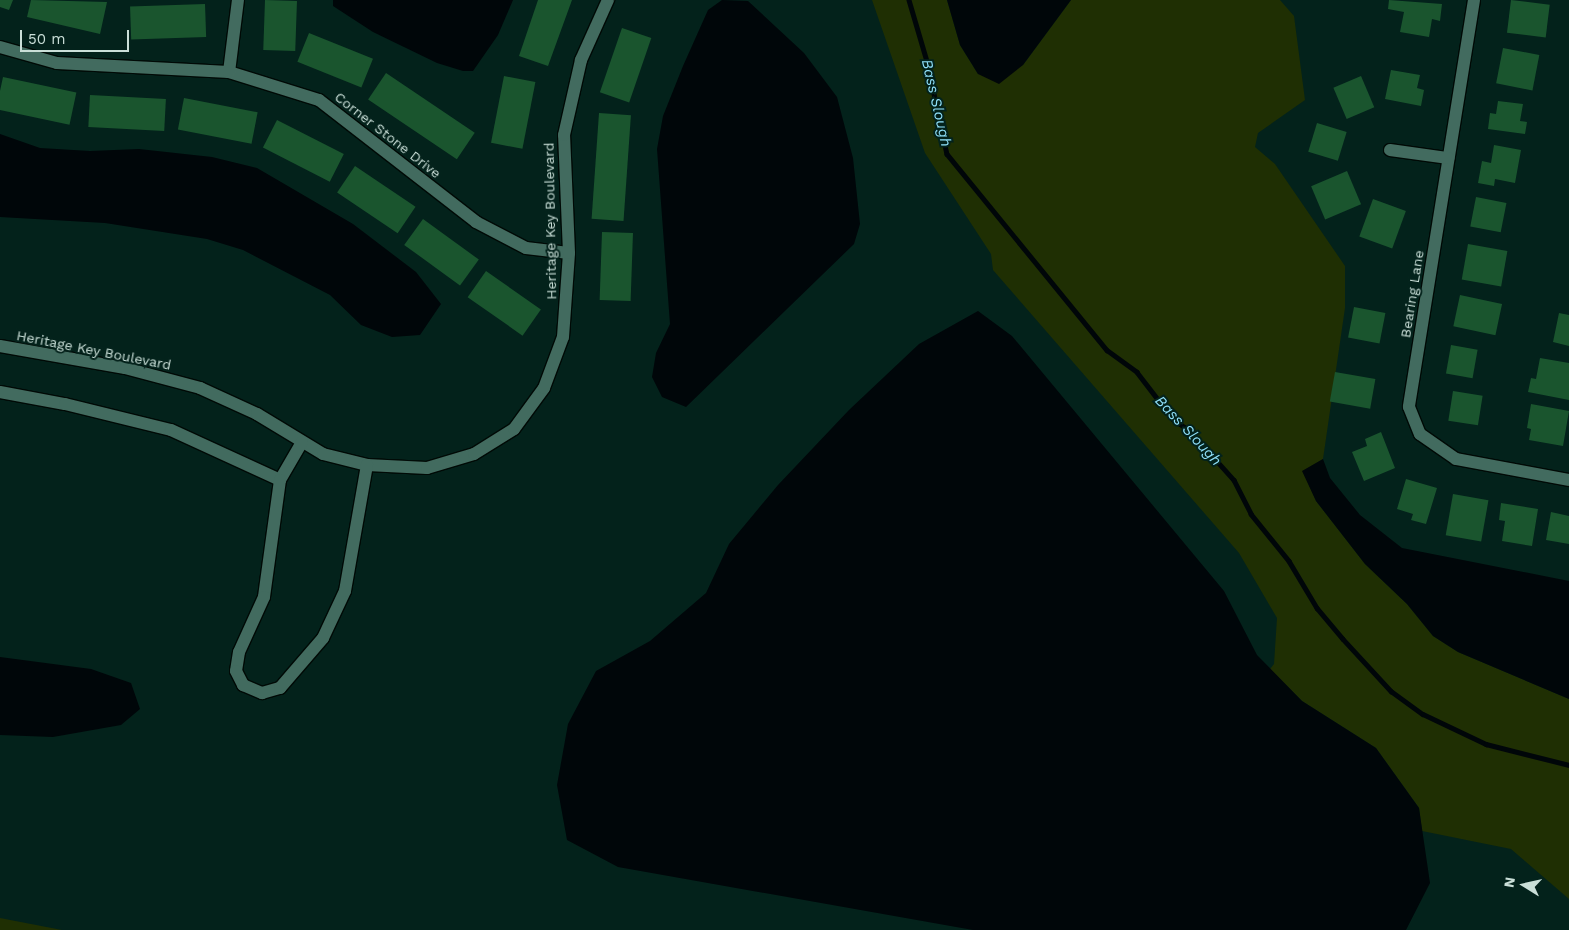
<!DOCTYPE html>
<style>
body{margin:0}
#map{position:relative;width:1569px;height:930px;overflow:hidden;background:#03221b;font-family:"Work Sans",sans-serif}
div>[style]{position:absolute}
.green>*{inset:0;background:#1f2f03}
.water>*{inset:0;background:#000609}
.stream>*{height:4.5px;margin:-2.25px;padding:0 2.25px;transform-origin:2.25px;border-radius:2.25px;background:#000609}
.building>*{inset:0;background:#1a552e;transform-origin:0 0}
.roads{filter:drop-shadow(1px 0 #000a06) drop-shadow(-1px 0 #000a06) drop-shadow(0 1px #000a06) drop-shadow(0 -1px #000a06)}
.minor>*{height:12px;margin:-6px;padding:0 6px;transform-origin:6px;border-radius:6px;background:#426b5f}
span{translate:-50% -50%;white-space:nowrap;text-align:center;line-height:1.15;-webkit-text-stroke:4px #03221b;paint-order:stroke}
.street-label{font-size:14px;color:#cadfd8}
.water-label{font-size:15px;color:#8fdff8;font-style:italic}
.north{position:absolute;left:1499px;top:860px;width:50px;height:50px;-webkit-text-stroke:4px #03221b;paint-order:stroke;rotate:280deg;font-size:14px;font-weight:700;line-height:20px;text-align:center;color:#cadfd8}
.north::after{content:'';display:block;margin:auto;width:18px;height:22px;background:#cadfd8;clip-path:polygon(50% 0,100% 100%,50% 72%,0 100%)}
.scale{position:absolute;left:20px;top:30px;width:109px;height:22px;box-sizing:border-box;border:2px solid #cadfd8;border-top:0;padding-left:6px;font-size:15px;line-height:18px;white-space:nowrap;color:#cadfd8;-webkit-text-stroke:4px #03221b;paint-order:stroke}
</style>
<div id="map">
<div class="green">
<div style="clip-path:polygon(872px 0,947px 0,960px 45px,978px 74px,1023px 65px,1071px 0,1280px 0,1294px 16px,1305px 100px,1258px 133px,1255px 147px,1275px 164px,1345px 266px,1345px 308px,1323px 459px,1303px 471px,1316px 501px,1365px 564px,1407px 604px,1433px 636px,1458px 652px,1569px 699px,1569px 899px,1511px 849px,1422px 831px,1419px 808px,1376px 748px,1302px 701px,1270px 669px,1274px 664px,1277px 618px,1239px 553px,993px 270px,991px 254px,925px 153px)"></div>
<div style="clip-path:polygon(0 918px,62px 930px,0 930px)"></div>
</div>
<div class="water">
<div style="clip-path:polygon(333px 0,513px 0,498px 35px,473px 71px,463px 71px,437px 63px,373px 32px,333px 6px)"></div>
<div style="clip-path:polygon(722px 0,748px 1px,804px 53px,837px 97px,853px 158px,860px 224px,854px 244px,686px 407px,662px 397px,652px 377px,656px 353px,670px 324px,657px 149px,663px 116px,683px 66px,708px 10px)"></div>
<div style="clip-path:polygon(947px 0,1071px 0,1023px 65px,999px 84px,978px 74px,960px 45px)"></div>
<div style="clip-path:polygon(0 134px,40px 148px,90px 151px,139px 149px,212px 157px,257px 168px,353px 224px,416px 272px,441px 304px,420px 335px,392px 337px,361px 325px,330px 295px,243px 250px,207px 239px,105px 223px,0 217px)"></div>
<div style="clip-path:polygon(978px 311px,1012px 336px,1224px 591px,1257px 655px,1302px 701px,1376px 748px,1419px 808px,1430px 883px,1406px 930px,973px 930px,618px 867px,567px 840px,557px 785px,568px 724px,596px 671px,650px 641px,706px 593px,729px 544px,778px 485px,849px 410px,919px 344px)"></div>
<div style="clip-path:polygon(1323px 459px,1330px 478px,1360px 515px,1402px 548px,1569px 581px,1569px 699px,1458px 652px,1433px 636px,1407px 604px,1365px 564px,1316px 501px,1302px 471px)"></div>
<div style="clip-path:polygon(0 657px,91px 669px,131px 683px,140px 709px,121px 725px,53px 737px,0 735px)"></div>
</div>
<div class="stream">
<div style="left:909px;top:0;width:64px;rotate:73.6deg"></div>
<div style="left:927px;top:61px;width:95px;rotate:77.9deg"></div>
<div style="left:947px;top:154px;width:253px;rotate:50.8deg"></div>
<div style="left:1107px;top:350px;width:37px;rotate:36deg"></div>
<div style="left:1137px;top:372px;width:59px;rotate:52.5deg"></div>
<div style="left:1173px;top:419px;width:21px;rotate:35deg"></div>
<div style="left:1190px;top:431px;width:66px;rotate:48.1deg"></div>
<div style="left:1234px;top:480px;width:38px;rotate:63deg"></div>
<div style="left:1251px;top:514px;width:60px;rotate:51deg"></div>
<div style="left:1289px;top:561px;width:55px;rotate:59.2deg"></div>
<div style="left:1317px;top:608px;width:40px;rotate:50deg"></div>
<div style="left:1343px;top:639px;width:71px;rotate:47.3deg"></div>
<div style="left:1391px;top:691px;width:39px;rotate:36deg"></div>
<div style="left:1423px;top:714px;width:70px;rotate:25.5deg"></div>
<div style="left:1486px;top:744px;width:86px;rotate:14.2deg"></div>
</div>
<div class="building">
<div style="clip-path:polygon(0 0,13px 0,9px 10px,0 7px)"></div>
<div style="clip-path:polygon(31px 0,107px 2px,100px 34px,27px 17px)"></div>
<div style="left:265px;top:0;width:32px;height:50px;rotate:2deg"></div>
<div style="clip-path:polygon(538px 0,572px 0,548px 66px,519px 56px)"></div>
<div style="clip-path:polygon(1389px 0,1442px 4px,1440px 21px,1432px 19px,1429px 37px,1400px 32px,1404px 12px,1388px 9px)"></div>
<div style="left:1511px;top:0;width:39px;height:33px;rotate:7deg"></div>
<div style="left:205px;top:4px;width:33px;height:75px;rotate:88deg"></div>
<div style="left:622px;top:28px;width:31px;height:68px;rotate:19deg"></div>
<div style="left:309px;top:33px;width:69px;height:31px;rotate:22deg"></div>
<div style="left:1503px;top:48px;width:37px;height:36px;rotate:11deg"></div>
<div style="clip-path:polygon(1391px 70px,1420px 75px,1417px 88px,1424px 90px,1421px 106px,1385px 99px)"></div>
<div style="left:386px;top:73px;width:107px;height:32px;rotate:34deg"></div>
<div style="left:504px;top:76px;width:32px;height:68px;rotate:11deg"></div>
<div style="left:1361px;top:76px;width:34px;height:30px;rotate:67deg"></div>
<div style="left:3px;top:77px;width:75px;height:33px;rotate:12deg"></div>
<div style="left:90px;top:95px;width:76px;height:32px;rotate:3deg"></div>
<div style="left:184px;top:98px;width:75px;height:32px;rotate:11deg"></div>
<div style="clip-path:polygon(1498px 101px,1523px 104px,1520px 121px,1527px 122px,1525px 134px,1488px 129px,1490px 113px,1496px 114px)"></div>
<div style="left:599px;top:113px;width:32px;height:106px;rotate:4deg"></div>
<div style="left:277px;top:120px;width:75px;height:31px;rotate:27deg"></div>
<div style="left:1317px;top:123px;width:31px;height:30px;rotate:17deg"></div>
<div style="clip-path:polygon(1494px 145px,1521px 150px,1515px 183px,1495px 179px,1494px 186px,1478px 183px,1482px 161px,1491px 163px)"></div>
<div style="left:355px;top:166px;width:73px;height:32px;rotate:34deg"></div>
<div style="left:1347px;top:171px;width:36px;height:39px;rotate:67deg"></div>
<div style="left:1476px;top:197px;width:31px;height:30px;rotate:11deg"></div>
<div style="left:1373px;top:199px;width:35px;height:40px;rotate:20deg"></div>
<div style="left:423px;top:219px;width:69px;height:32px;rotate:36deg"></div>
<div style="left:602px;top:232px;width:31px;height:68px;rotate:2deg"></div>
<div style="left:1468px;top:244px;width:40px;height:36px;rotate:10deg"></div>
<div style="left:486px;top:271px;width:67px;height:32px;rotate:35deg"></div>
<div style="left:1460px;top:295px;width:43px;height:32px;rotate:12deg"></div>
<div style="left:1354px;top:307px;width:32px;height:31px;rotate:11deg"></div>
<div style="clip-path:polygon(1559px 313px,1569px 315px,1569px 346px,1553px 342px)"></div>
<div style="left:1451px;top:345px;width:27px;height:29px;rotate:10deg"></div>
<div style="clip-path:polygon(1540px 358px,1569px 363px,1569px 400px,1528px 392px,1531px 378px,1536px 379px)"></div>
<div style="left:1335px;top:372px;width:41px;height:30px;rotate:10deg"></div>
<div style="left:1453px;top:391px;width:30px;height:30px;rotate:9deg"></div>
<div style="clip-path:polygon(1531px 404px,1569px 411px,1563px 446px,1529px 440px,1531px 429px,1527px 428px)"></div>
<div style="clip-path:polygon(1381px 432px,1395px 468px,1364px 481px,1352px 452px,1367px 446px,1365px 439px)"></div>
<div style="clip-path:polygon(1406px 479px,1437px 488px,1426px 524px,1411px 520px,1413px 514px,1397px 509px)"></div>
<div style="left:1453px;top:494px;width:36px;height:42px;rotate:10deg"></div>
<div style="clip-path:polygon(1501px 503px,1538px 509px,1532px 546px,1502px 541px,1505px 521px,1499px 520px)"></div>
<div style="clip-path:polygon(1551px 512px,1569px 516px,1569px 544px,1546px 540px)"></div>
</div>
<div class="roads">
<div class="minor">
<div style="left:1474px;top:0;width:412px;rotate:99.1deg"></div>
<div style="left:1409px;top:407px;width:29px;rotate:68deg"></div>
<div style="left:1420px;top:434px;width:44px;rotate:34.8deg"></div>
<div style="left:1456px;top:459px;width:115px;rotate:10.5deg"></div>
<div style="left:0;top:47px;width:59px;rotate:15.7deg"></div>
<div style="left:57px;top:63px;width:172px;rotate:3deg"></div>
<div style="left:229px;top:72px;width:94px;rotate:17.3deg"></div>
<div style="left:319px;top:100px;width:199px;rotate:37.8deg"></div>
<div style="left:476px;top:222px;width:56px;rotate:27.5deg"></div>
<div style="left:526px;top:248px;width:43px;rotate:6.6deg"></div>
<div style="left:229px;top:72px;width:73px;rotate:-82.9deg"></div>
<div style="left:1390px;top:150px;width:59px;rotate:7.9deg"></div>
<div style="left:0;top:346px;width:127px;rotate:10deg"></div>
<div style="left:125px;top:368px;width:78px;rotate:14.9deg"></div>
<div style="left:200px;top:388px;width:63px;rotate:24.5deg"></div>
<div style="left:257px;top:414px;width:77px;rotate:31.2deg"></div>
<div style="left:323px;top:454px;width:45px;rotate:14deg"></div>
<div style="left:367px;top:465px;width:60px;rotate:2.9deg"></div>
<div style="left:427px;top:468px;width:49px;rotate:-16.6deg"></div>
<div style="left:474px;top:454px;width:47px;rotate:-32deg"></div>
<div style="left:514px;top:429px;width:51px;rotate:-53.8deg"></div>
<div style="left:544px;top:388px;width:54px;rotate:-69.6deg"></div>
<div style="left:563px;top:337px;width:84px;rotate:-85.9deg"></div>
<div style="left:569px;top:253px;width:118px;rotate:-92.4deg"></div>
<div style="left:564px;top:135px;width:77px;rotate:-77.2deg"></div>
<div style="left:581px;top:60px;width:66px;rotate:-65.8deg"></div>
<div style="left:0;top:392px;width:66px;rotate:10.5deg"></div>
<div style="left:65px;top:404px;width:109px;rotate:13.8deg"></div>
<div style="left:171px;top:430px;width:120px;rotate:24.6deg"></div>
<div style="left:280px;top:480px;width:44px;rotate:-59.9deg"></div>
<div style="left:280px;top:480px;width:118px;rotate:97.8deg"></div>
<div style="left:264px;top:597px;width:60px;rotate:114.4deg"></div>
<div style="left:239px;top:652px;width:19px;rotate:99deg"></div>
<div style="left:236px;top:671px;width:16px;rotate:63deg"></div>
<div style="left:243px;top:685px;width:21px;rotate:23deg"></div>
<div style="left:262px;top:693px;width:19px;rotate:-16deg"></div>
<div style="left:280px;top:688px;width:66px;rotate:-49.3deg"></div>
<div style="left:323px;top:638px;width:52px;rotate:-64.9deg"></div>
<div style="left:345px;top:591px;width:128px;rotate:-80.1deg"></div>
</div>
</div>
<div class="street-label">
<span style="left:388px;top:135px;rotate:38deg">Corner Stone Drive</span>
<span style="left:550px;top:221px;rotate:-91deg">Heritage Key Boulevard</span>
<span style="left:1412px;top:294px;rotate:-81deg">Bearing Lane</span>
<span style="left:94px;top:350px;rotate:11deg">Heritage Key Boulevard</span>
</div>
<div class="water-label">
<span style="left:936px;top:103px;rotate:77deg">Bass Slough</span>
<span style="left:1188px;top:431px;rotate:47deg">Bass Slough</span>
</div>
<div class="north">N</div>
<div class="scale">50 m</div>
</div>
